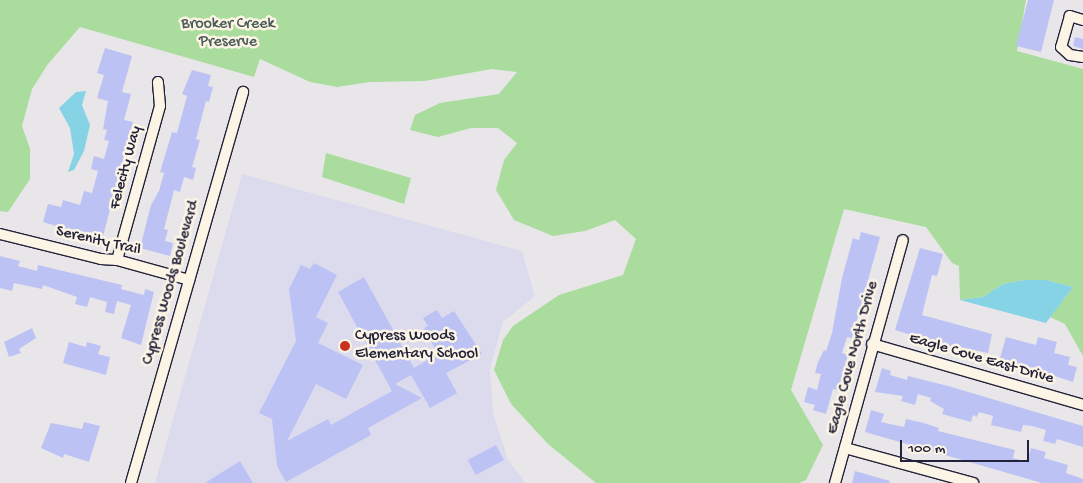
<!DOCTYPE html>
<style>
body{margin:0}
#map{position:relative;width:1083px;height:483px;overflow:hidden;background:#e9e6ea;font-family:"Gochi Hand",sans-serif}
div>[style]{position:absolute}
.built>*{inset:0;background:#dcdbed}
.green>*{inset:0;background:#aadc9d}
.water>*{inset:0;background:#86d3e6}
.building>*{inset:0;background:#bcc2f4;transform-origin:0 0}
.roads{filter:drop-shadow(1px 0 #22223b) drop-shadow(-1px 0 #22223b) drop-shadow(0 1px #22223b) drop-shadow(0 -1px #22223b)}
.minor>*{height:10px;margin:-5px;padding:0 5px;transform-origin:5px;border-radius:5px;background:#fcf5e5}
.dots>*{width:14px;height:14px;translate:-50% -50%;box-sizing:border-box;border:2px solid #fcf5e5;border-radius:50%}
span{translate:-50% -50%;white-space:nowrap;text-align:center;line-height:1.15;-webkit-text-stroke:5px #fcf5e5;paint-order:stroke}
.park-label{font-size:16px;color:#4b5a58}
.street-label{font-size:16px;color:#22223b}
.poi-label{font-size:16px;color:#22223b}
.left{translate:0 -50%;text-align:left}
.scale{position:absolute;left:900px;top:440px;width:129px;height:22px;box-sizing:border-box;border:2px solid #22223b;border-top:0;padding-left:6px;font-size:15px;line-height:18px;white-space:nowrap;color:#22223b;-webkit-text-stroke:4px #fcf5e5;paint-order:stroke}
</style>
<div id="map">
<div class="built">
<div style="clip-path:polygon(242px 174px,522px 251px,535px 296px,503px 322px,490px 369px,493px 413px,508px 460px,526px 483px,155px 483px)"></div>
</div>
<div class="green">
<div style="clip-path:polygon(0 0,1026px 0,1017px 51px,1083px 69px,1083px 356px,1065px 324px,1050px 317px,1073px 287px,1046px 280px,1024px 280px,1003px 284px,983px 297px,960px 300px,959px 266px,952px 263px,926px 227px,844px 209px,791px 390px,823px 445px,806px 480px,799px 483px,596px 483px,548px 444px,511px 404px,494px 370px,503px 340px,513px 326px,559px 295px,623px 275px,636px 239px,615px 220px,585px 231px,553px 236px,514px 220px,496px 190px,504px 160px,517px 143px,498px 128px,471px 128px,438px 137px,410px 130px,415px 115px,440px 103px,499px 94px,517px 72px,492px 69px,424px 81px,370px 82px,337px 87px,310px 82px,260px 59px,254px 77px,80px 27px,48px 64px,32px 89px,22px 126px,30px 149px,30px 179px,8px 212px,0 211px)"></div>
<div style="clip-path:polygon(326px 153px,411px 178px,404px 204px,322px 177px)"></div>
</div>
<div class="water">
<div style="clip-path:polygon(86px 91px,82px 105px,90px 125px,84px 151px,74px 170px,68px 172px,74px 154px,70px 128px,59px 108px,76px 92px)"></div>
<div style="clip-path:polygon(1024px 280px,1046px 280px,1073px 287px,1046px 323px,960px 300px,983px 297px,1003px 284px)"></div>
</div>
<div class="building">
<div style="clip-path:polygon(1028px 0,1054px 0,1041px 52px,1016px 46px)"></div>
<div style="clip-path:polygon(1075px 37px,1083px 39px,1083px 49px,1073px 46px)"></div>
<div style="clip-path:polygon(105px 48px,132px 56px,122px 92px,131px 94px,124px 120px,133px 122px,102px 240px,68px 229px,67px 232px,55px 229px,56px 226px,43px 222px,48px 204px,61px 207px,63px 200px,80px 205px,84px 191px,92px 193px,98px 171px,91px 169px,94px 156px,104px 159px,109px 141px,104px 140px,107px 130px,103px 129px,108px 101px,97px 98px,104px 75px,97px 73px)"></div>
<div style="clip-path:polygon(192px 70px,211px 75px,208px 86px,213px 87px,209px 102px,206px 101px,196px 139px,200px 140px,192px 167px,196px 168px,193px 180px,184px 177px,180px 192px,174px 190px,170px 206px,164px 229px,168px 230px,165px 241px,173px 243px,170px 256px,140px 248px,151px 205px,159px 191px,164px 173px,160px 172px,172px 132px,177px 133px,187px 96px,182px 94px)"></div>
<div style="clip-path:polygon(861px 232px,880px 237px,852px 338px,847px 337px,842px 353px,848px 355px,838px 390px,833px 389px,826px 414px,813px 410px,815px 405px,804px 402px,808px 387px,817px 390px,821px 374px,815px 373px,818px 362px,824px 350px,826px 351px,832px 333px,842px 278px,853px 238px,859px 240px)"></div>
<div style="clip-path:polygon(920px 248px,943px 254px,937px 276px,932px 275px,922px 315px,992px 334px,988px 353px,956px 346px,956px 349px,895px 330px)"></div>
<div style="clip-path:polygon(0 256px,20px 261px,18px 266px,37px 271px,38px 265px,122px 285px,121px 289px,144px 295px,145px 289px,154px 292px,141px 345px,121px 338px,131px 305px,117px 301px,114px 314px,105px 312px,107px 302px,90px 297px,87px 307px,75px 304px,77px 297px,43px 285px,42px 289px,14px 283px,12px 291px,0 288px)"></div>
<div style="clip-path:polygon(314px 263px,337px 275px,316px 317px,328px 323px,318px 343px,363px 365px,346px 399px,316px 384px,287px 441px,328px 419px,331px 425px,392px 391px,338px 292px,364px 277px,414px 368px,438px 354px,424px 328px,428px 326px,423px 318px,437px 310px,442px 318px,454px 311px,482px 354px,446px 373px,457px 393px,430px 408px,411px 375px,395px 384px,422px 398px,368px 428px,371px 435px,286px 482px,277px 466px,272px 419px,259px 413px,296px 341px,289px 289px,301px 265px,310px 269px)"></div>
<div style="clip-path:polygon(32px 328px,36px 338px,19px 349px,21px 353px,9px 357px,4px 342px)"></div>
<div style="clip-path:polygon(1006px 337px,1036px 345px,1038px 337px,1057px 342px,1054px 353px,1070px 357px,1068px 365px,1077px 367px,1073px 382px,1000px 358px)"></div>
<div style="clip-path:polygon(69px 342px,86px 347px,87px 342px,101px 346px,98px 354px,110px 357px,106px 375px,63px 363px)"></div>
<div style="clip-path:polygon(882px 368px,891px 371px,890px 375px,907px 380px,908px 376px,948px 386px,1083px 426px,1083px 447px,1057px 439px,1055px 444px,1043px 441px,1046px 430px,1032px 426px,1023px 425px,1021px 432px,991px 425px,993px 416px,979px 412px,977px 417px,973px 415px,971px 422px,942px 414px,944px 409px,930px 401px,931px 398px,918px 394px,915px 405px,901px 401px,903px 396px,875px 392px)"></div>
<div style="clip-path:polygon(871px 410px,884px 414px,881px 422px,904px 427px,906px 419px,924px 423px,939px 428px,938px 431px,1015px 450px,1013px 458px,1027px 462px,1031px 448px,1046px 452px,1044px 458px,1068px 465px,1066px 473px,1083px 479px,1083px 483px,1042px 483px,865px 432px)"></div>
<div style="clip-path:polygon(84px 422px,100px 426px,89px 462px,64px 454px,63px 458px,41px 448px,51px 423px,82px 429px)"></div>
<div style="left:496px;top:445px;width:17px;height:32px;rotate:62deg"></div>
<div style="clip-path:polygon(240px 461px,253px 483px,205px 483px)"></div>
<div style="clip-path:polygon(855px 471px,890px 481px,889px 483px,852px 483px)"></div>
</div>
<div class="roads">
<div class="minor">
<div style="left:1083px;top:20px;width:14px;rotate:-163deg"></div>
<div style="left:1070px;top:16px;width:32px;rotate:106deg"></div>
<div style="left:1061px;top:47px;width:12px;rotate:42deg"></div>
<div style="left:1070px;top:55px;width:13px;rotate:9deg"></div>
<div style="left:0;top:234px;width:104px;rotate:13.9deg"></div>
<div style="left:101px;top:259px;width:16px;rotate:4deg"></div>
<div style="left:117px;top:260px;width:75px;rotate:15.5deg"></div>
<div style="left:117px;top:260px;width:160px;rotate:-74.4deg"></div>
<div style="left:160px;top:106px;width:24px;rotate:-95deg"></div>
<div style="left:872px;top:344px;width:220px;rotate:16.1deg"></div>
<div style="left:845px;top:448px;width:133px;rotate:15.3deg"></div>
<div style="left:131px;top:483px;width:407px;rotate:-74deg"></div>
<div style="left:835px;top:483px;width:252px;rotate:-74.4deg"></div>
</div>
</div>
<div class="dots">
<div style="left:345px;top:346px;background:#c8321e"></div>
</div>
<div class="park-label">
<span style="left:228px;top:34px">Brooker Creek<br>Preserve</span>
</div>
<div class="street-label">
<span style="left:127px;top:168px;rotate:-75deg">Felecity Way</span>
<span style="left:98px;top:242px;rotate:13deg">Serenity Trail</span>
<span style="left:172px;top:283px;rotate:-74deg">Cypress Woods Boulevard</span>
<span style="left:854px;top:358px;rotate:-75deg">Eagle Cove North Drive</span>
<span style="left:981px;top:360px;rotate:16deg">Eagle Cove East Drive</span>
</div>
<div class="poi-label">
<span class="left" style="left:355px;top:346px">Cypress Woods<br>Elementary School</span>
</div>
<div class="scale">100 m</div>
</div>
